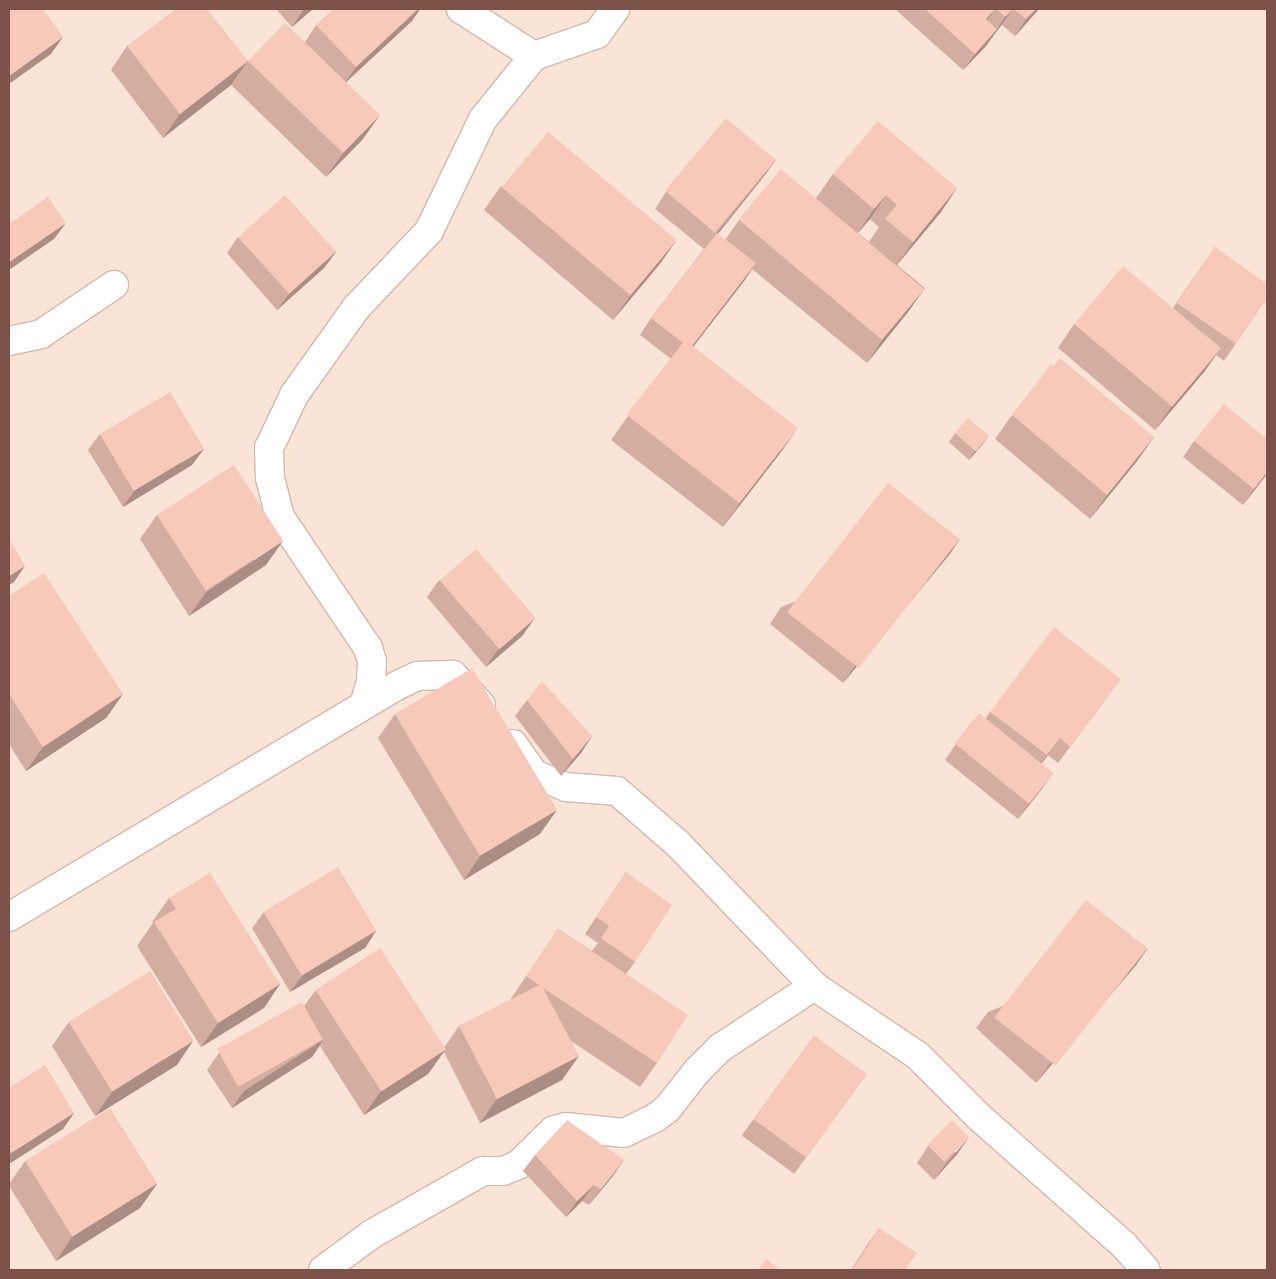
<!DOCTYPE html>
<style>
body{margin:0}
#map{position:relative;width:1276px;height:1279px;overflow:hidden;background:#fef1e7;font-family:"Alegreya Sans",sans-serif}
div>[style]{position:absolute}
.residential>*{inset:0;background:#f9e4d7;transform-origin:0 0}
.roads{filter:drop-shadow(1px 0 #d4b8ad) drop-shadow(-1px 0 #d4b8ad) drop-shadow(0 1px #d4b8ad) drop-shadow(0 -1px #d4b8ad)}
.street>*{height:28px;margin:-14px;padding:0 14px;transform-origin:14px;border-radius:14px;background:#fff}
.wall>*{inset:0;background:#d4ada1;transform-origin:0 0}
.shaded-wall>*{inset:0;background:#ac8d83}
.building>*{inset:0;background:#f6c9bb;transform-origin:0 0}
span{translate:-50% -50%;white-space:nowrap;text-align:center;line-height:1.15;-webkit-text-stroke:4px #fff6ef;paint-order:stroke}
.frame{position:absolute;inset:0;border:10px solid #7b5148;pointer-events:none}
</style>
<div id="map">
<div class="residential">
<div style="left:9px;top:9px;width:1258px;height:1261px"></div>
</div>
<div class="roads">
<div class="street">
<div style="left:461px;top:9px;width:87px;rotate:32.8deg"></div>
<div style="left:9px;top:341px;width:33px;rotate:-12deg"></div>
<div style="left:41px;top:334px;width:88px;rotate:-33.9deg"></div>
<div style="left:365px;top:702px;width:22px;rotate:-74deg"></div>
<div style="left:371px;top:681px;width:20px;rotate:-87deg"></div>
<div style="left:372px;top:661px;width:14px;rotate:-107deg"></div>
<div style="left:368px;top:648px;width:158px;rotate:-123.9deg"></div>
<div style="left:280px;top:517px;width:40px;rotate:-104.4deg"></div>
<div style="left:270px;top:478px;width:30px;rotate:-92deg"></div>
<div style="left:269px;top:448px;width:59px;rotate:-64.7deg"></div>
<div style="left:294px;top:395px;width:107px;rotate:-54.5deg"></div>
<div style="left:356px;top:308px;width:106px;rotate:-46.5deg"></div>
<div style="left:429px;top:231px;width:124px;rotate:-64.3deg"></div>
<div style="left:483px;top:119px;width:81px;rotate:-51deg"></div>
<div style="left:534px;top:56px;width:67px;rotate:-19.2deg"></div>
<div style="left:597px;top:34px;width:31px;rotate:-54deg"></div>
<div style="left:513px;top:744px;width:37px;rotate:55deg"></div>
<div style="left:534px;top:774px;width:35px;rotate:22deg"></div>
<div style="left:566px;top:787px;width:51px;rotate:4.5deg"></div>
<div style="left:617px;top:791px;width:81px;rotate:41deg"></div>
<div style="left:678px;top:844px;width:197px;rotate:46.2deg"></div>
<div style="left:814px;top:986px;width:125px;rotate:33.9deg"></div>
<div style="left:918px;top:1056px;width:85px;rotate:45deg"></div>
<div style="left:978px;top:1116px;width:195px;rotate:41.5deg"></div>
<div style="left:1124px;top:1245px;width:33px;rotate:49deg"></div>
<div style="left:9px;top:917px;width:453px;rotate:-30.8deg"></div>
<div style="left:398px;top:685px;width:21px;rotate:-25deg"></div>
<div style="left:417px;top:676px;width:36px;rotate:-2deg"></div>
<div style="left:453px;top:675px;width:41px;rotate:47deg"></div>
<div style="left:323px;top:1270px;width:61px;rotate:-36.3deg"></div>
<div style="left:372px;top:1234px;width:128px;rotate:-29.6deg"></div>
<div style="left:483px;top:1171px;width:20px"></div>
<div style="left:503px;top:1171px;width:16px;rotate:-22deg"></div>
<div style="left:518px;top:1165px;width:50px;rotate:-44.2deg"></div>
<div style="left:554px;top:1130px;width:12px;rotate:-14deg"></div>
<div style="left:566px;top:1127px;width:58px;rotate:5.9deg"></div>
<div style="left:624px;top:1133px;width:34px;rotate:-26deg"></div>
<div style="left:655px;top:1118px;width:15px;rotate:-37deg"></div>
<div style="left:667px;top:1109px;width:48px;rotate:-51.7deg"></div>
<div style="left:697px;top:1071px;width:33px;rotate:-45deg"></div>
<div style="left:720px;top:1048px;width:113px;rotate:-33.4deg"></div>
</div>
</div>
<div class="wall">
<div style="clip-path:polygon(276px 9px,313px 9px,292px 27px)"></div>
<div style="clip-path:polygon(334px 9px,420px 9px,412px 21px,346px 82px,363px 139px,326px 177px,231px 85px,163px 138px,111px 70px,127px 46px,248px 61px,305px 42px,316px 25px)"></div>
<div style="clip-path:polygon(897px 9px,1039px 9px,1015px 36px,1002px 25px,994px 33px,986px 46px,963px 70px,896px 10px)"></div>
<div style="clip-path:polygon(evenodd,776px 160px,764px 176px,718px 234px,725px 240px,739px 220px,816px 198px,833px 174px,957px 188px,941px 212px,897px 265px,925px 288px,908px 312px,867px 363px,752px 269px,693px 347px,781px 452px,723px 527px,611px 440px,628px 416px,671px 359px,640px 335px,651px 318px,704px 249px,655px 209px,666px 192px,776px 160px,870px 219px,879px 227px,869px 242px,858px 233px,870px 219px)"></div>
<div style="clip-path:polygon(501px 186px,676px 241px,659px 265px,613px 320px,484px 210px)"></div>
<div style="clip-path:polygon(238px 237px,336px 252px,324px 268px,277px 310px,227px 253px)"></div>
<div style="clip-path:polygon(1215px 247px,1267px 298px,1224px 361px,1216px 355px,1204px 372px,1155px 430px,1058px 348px,1074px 324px,1173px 308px)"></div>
<div style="clip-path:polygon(1053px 366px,1154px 437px,1137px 461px,1090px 519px,995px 439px,1012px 415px)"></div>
<div style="clip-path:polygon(955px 433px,983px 444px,969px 460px,949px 442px)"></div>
<div style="clip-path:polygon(100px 434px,192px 465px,123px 507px,88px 450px)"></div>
<div style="clip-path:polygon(1267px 439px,1267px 474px,1243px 505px,1183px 457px,1194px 441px)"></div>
<div style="clip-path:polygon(157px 515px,266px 565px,189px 616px,140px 539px)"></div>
<div style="clip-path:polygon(960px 539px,949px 555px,843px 683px,770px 624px,781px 607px)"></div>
<div style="clip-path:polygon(439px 580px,523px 635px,486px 667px,427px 597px)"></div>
<div style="clip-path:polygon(9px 596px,123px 694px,106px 718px,26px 771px,9px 744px)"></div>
<div style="clip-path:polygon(1109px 695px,1058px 763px,1048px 755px,1041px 764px,1041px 790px,1018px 819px,945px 760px,956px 744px,985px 719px,990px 712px)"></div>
<div style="clip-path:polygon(527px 700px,592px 736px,581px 753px,561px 776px,515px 716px)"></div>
<div style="clip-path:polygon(395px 714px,540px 834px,464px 880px,378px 738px)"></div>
<div style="clip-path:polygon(626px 872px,635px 962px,626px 974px,657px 1063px,640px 1087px,571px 1041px,562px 1080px,480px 1123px,444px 1052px,428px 1074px,364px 1115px,320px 1046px,312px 1057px,232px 1108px,207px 1070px,219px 1053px,304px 1006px,316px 990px,444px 1048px,459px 1026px,510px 1000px,558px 929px,592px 951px,598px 943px,585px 934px)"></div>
<div style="clip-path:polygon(169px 898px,280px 984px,264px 1008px,201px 1047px,137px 946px,153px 923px,152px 922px)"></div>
<div style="clip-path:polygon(264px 912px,376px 931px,365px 948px,290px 992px,252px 928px)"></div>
<div style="clip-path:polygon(1148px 948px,1136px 965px,1036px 1083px,976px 1028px,988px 1012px)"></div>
<div style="clip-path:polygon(69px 1022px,177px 1065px,95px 1116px,52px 1046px)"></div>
<div style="left:814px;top:1036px;width:65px;height:123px;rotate:36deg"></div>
<div style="clip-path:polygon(9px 1088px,74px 1113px,63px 1129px,9px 1164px)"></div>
<div style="clip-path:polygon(928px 1146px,958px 1153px,934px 1180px,917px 1163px)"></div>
<div style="clip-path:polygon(535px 1155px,624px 1160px,612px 1177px,589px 1205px,582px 1201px,566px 1217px,523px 1171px)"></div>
<div style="clip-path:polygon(25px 1161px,157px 1184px,140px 1208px,56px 1261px,9px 1186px,9px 1184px)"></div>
<div style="clip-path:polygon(879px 1228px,905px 1270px,851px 1270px,867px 1245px)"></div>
</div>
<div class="shaded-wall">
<div style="clip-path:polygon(305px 9px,313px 9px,292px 27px,303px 10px)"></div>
<div style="clip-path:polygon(418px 9px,420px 9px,412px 21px,344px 84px,356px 67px)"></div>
<div style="clip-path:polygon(995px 9px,984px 25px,986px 19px)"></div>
<div style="clip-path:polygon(1013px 9px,986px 46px,963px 70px,975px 54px,997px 29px,1005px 17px)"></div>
<div style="clip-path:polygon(1036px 9px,1039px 9px,1015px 36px,1026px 19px)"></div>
<div style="clip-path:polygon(63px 37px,51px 54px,9px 84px,9px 76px)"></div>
<div style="clip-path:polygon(248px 61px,231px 85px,163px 138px,180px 114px)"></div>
<div style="clip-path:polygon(380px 115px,363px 139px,326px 177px,343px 153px)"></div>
<div style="clip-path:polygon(776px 160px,764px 176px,705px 250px,717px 233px)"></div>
<div style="clip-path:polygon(957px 188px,941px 212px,896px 266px,913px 242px)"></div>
<div style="clip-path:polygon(886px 195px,870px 219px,858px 233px,874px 209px)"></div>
<div style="clip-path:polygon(66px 223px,54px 239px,9px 270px,9px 262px)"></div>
<div style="clip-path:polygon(676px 241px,659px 265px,613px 320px,630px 296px)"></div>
<div style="clip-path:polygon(336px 252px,324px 268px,277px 310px,289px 294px)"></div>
<div style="clip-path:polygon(756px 263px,745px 280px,679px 365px,690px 349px)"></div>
<div style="clip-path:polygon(925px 288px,908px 312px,867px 363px,883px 339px)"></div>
<div style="clip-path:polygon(1221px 348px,1204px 372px,1155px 430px,1172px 406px)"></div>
<div style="clip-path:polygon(798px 428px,781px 452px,723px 527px,740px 503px)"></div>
<div style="clip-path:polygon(989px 436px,983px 444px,969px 460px,975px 451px)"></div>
<div style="clip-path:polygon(1154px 437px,1137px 461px,1090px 519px,1107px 495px)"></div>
<div style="clip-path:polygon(204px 449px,192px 465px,123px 507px,134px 491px)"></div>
<div style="clip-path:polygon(1267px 472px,1267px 474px,1243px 505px,1254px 489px)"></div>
<div style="clip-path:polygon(960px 539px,949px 555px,843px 683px,855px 666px)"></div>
<div style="clip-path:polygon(283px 541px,266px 565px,189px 616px,206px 592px)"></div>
<div style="clip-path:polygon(25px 566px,14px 582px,9px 585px,9px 576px)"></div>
<div style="clip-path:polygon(535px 618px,523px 635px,486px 667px,498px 650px)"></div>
<div style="clip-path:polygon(123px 694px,106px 718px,26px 771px,43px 747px)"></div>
<div style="clip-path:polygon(592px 736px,581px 753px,561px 776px,573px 759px)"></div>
<div style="clip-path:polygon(1060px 738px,1048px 755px,1035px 772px,1047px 755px)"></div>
<div style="clip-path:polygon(1053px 774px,1041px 790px,1018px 819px,1030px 802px)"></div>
<div style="clip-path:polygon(557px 810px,540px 834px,464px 880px,480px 856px)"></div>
<div style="clip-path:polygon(376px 931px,365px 948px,290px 992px,302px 976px)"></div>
<div style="clip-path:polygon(1148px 948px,1136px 965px,1036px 1083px,1048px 1067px)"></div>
<div style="clip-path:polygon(280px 984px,264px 1008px,201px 1047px,218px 1023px)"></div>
<div style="clip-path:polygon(323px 1040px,312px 1057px,232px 1108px,244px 1091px)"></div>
<div style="clip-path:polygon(193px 1041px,177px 1065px,95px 1116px,112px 1092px)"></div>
<div style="clip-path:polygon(445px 1050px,428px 1074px,364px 1115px,381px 1091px)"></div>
<div style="clip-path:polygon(579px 1056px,562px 1080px,480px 1123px,497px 1099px)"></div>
<div style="clip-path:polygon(74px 1113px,63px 1129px,9px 1164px,9px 1156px,11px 1153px)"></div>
<div style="clip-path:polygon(969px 1137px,958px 1153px,934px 1180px,946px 1164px)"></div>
<div style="clip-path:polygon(624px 1160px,612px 1177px,589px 1205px,601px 1189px)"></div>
<div style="clip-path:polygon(157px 1184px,140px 1208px,56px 1261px,72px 1237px)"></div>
<div style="clip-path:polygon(594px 1185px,582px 1201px,566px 1217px,577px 1201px)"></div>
</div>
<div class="building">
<div style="clip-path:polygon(9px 9px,43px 9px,63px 37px,9px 76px)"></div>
<div style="clip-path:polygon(176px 9px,207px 9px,248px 61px,285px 23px,380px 115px,343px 153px,248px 61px,180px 114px,127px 46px)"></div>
<div style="clip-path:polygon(334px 9px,418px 9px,356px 67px,316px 25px)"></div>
<div style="clip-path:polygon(925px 9px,995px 9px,986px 19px,997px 29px,975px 54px)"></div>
<div style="clip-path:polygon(996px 9px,1013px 9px,1005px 17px)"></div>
<div style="clip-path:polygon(1014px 9px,1036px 9px,1026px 19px)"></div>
<div style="left:726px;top:118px;width:65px;height:95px;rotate:40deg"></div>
<div style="clip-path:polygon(878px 121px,957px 188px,913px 242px,885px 219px,897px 205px,886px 195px,874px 209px,833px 174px)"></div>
<div style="left:548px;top:132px;width:168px;height:72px;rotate:40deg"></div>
<div style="left:781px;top:169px;width:187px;height:66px;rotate:40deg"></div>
<div style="left:285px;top:195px;width:76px;height:63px;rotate:48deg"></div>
<div style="clip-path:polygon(48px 197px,66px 223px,9px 262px,9px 224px)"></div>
<div style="clip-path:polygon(717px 233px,756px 263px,692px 346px,685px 340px,683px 343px,651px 318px)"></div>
<div style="clip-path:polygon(1215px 247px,1267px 284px,1267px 298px,1236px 344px,1177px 303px)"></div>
<div style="left:1123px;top:266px;width:128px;height:76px;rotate:40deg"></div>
<div style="left:685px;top:340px;width:143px;height:95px;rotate:38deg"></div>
<div style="clip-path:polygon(1060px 358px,1154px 437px,1107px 495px,1012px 415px,1051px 364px,1053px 366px)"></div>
<div style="left:170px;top:392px;width:66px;height:82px;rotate:59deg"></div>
<div style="clip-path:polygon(1224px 404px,1267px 439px,1267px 472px,1254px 489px,1194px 441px)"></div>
<div style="left:968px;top:418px;width:28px;height:20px;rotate:41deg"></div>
<div style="left:234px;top:465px;width:90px;height:92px;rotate:57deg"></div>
<div style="left:888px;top:483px;width:91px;height:164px;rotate:38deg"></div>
<div style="clip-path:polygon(9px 538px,25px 566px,9px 576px)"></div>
<div style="left:476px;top:549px;width:91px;height:48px;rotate:49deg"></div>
<div style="clip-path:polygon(44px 573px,123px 694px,43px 747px,9px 694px,9px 596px)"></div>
<div style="clip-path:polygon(1054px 627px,1121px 679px,1070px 747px,1060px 738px,1047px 755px,990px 712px)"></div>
<div style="left:472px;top:668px;width:165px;height:90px;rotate:59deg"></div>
<div style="clip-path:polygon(542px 681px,592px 736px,573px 759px,527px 700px)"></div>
<div style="left:979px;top:713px;width:96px;height:39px;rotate:39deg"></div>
<div style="left:338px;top:867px;width:74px;height:87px;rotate:59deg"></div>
<div style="clip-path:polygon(626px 872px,672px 905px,635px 962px,601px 938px,609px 926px,596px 917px)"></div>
<div style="clip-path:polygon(210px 873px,280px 984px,218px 1023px,154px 922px,176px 909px,169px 898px)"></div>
<div style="left:1086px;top:900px;width:78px;height:149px;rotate:38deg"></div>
<div style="clip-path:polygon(558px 929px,688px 1015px,657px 1063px,543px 988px,579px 1056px,497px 1099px,459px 1026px,539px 985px,526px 976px)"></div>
<div style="left:380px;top:948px;width:121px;height:77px;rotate:57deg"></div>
<div style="left:150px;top:971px;width:82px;height:96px;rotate:58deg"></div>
<div style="left:302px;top:1002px;width:43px;height:97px;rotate:61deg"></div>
<div style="left:814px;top:1036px;width:65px;height:103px;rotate:36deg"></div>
<div style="clip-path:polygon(45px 1065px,74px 1113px,11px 1153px,9px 1149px,9px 1088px)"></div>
<div style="left:110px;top:1108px;width:89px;height:100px;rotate:58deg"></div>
<div style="clip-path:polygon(567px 1120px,624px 1160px,601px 1189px,594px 1185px,577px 1201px,535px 1155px)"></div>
<div style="left:952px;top:1120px;width:24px;height:35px;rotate:45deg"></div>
<div style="clip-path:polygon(879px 1228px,917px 1253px,905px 1270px,852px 1270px)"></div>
<div style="clip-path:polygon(766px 1259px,780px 1270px,758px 1270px)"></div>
</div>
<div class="frame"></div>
</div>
